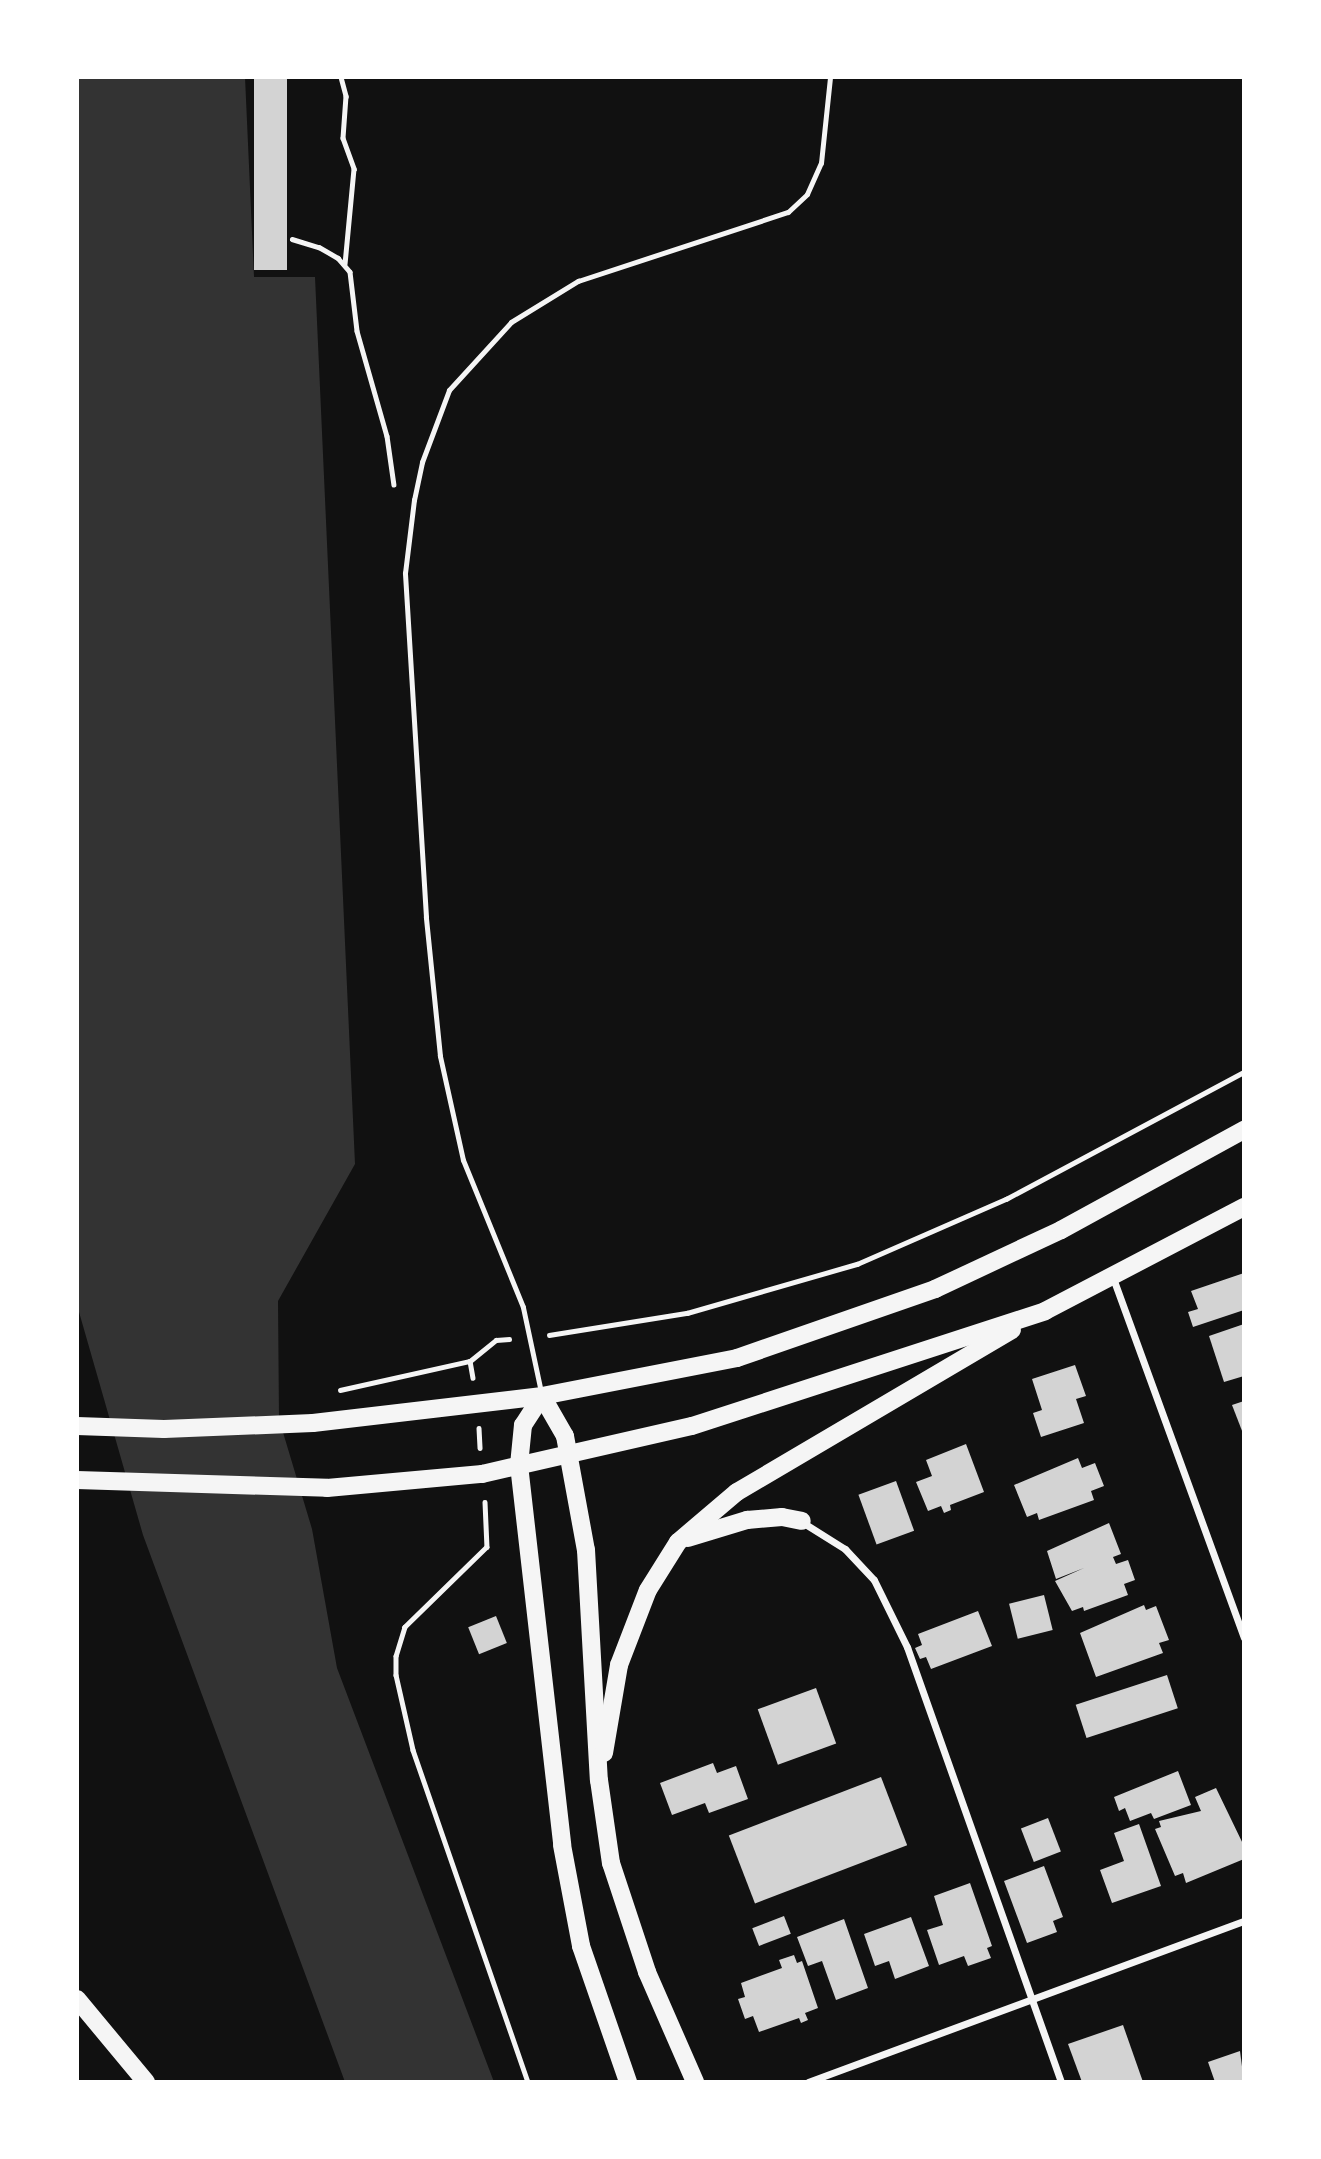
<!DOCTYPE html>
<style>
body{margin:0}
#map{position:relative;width:1321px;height:2159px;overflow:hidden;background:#111;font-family:"Noto Serif",serif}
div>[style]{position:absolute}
.water>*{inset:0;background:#333}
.building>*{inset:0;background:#d3d3d3;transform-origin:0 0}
.path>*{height:4.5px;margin:-2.25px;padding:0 2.25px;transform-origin:2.25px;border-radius:2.25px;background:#f5f5f5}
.service>*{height:5px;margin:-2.5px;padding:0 2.5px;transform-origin:2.5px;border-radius:2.5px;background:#f5f5f5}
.minor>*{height:7px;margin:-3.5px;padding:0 3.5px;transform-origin:3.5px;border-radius:3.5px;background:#f5f5f5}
.primary>*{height:18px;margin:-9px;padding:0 9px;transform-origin:9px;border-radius:9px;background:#f5f5f5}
span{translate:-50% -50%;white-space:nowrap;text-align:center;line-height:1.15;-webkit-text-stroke:7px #fff;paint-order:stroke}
.frame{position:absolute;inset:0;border:79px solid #fff;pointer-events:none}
</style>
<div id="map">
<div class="water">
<div style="clip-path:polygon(77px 77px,245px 77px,254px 277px,315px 277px,355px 1164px,278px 1301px,279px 1419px,312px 1529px,337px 1668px,494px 2082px,345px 2082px,143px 1535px,77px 1305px)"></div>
</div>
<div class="building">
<div style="left:254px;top:77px;width:33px;height:193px"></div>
<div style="clip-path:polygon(1244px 1273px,1244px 1310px,1193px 1327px,1188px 1312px,1198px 1309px,1191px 1291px)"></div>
<div style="clip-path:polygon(1244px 1324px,1244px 1376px,1224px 1382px,1209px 1336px)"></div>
<div style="clip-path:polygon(1075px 1365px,1086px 1396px,1076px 1399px,1084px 1423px,1041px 1437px,1033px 1413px,1042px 1410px,1032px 1379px)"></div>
<div style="clip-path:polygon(1244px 1401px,1244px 1436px,1232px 1405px)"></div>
<div style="clip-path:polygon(966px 1444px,984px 1492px,950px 1505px,951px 1510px,944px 1513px,941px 1506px,928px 1511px,916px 1482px,932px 1476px,926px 1460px)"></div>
<div style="clip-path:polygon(1078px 1458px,1082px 1468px,1095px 1463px,1104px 1486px,1091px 1491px,1094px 1500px,1039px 1520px,1037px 1513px,1027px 1517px,1014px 1485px)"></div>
<div style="left:896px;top:1481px;width:53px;height:40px;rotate:70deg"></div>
<div style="clip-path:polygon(1109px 1523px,1121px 1554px,1113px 1557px,1116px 1564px,1128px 1560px,1135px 1580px,1124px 1584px,1128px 1595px,1084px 1611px,1083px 1607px,1072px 1611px,1055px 1581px,1084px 1568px,1056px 1579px,1047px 1551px)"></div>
<div style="left:1044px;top:1595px;width:36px;height:36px;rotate:76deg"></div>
<div style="clip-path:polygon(1144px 1605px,1146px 1610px,1156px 1606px,1169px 1640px,1159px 1643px,1163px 1653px,1096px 1677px,1080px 1633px)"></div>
<div style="clip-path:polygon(978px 1611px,992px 1646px,931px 1669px,926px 1657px,920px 1659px,915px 1648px,922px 1645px,918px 1634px)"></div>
<div style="left:496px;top:1616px;width:29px;height:30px;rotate:68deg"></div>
<div style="left:1167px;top:1675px;width:35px;height:96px;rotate:72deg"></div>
<div style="left:816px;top:1688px;width:59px;height:62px;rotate:70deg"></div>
<div style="clip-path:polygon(713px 1763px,717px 1773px,736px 1766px,748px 1799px,709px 1813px,705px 1803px,672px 1815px,660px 1783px)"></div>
<div style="clip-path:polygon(1178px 1771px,1191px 1805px,1154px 1819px,1151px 1813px,1130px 1821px,1125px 1808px,1119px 1811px,1114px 1797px)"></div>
<div style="left:881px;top:1777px;width:73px;height:163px;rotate:69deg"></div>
<div style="clip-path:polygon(1216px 1788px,1244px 1846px,1244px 1859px,1186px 1883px,1183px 1873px,1175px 1876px,1155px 1829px,1161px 1827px,1159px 1821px,1201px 1811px,1195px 1797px)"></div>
<div style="left:1048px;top:1818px;width:36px;height:29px;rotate:69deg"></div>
<div style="clip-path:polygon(1139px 1824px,1161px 1886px,1112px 1903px,1100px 1870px,1124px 1861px,1114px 1833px)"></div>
<div style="clip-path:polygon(1044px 1866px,1063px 1917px,1053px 1921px,1057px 1932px,1027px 1943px,1004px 1881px)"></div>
<div style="clip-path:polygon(970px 1883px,992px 1946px,987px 1948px,991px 1958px,968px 1966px,964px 1956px,939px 1965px,927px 1930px,943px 1925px,934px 1896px)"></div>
<div style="left:784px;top:1916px;width:19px;height:34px;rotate:69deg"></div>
<div style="clip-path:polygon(911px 1917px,929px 1966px,895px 1979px,889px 1961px,875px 1966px,864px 1934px)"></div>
<div style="clip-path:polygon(844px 1919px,868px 1988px,836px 2000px,822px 1961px,808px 1966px,797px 1937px)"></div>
<div style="clip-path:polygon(794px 1955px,797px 1963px,802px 1961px,818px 2008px,805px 2013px,808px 2020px,801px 2023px,799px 2018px,759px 2032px,753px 2016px,745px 2019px,738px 1999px,745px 1997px,741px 1983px,782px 1968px,779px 1960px)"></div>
<div style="clip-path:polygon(1123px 2025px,1143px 2082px,1082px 2082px,1068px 2044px)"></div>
<div style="clip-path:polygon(1240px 2051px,1244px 2082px,1215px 2082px,1208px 2062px)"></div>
</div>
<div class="path">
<div style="left:341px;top:77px;width:20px;rotate:75deg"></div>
<div style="left:346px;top:96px;width:42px;rotate:94.1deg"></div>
<div style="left:343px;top:138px;width:33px;rotate:70deg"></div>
<div style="left:354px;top:169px;width:95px;rotate:95.4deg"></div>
<div style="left:292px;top:239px;width:28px;rotate:17deg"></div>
<div style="left:319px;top:247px;width:22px;rotate:30deg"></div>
<div style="left:338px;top:258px;width:18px;rotate:49deg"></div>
<div style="left:350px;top:272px;width:59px;rotate:83.2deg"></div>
<div style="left:357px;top:331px;width:109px;rotate:74.1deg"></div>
<div style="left:387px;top:436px;width:49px;rotate:81.9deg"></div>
<div style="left:549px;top:1335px;width:140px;rotate:-9.1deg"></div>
<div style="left:687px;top:1313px;width:177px;rotate:-16.1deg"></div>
<div style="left:857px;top:1264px;width:163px;rotate:-23.6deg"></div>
<div style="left:1006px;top:1199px;width:270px;rotate:-28.1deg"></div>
<div style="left:470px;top:1361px;width:17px;rotate:80deg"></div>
<div style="left:340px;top:1390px;width:133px;rotate:-12.6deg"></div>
<div style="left:470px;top:1361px;width:33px;rotate:-39deg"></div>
<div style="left:496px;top:1340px;width:13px;rotate:-4deg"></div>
<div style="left:479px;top:1428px;width:20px;rotate:87deg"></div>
<div style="left:485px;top:1502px;width:45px;rotate:87.5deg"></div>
<div style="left:487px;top:1547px;width:115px;rotate:135.7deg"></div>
<div style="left:405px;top:1627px;width:30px;rotate:107deg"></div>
<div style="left:396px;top:1656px;width:19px;rotate:90deg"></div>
<div style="left:396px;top:1675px;width:77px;rotate:77.2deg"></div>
<div style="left:413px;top:1750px;width:351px;rotate:70.9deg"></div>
</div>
<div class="service">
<div style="left:541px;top:1392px;width:87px;rotate:-102deg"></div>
<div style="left:523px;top:1307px;width:159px;rotate:-112.2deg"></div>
<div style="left:463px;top:1160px;width:107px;rotate:-102.5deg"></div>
<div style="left:440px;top:1056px;width:140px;rotate:-95.8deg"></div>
<div style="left:426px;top:917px;width:345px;rotate:-93.5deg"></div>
<div style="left:405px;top:573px;width:74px;rotate:-83deg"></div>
<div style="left:414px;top:500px;width:39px;rotate:-78deg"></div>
<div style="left:422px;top:462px;width:77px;rotate:-69.4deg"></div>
<div style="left:449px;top:390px;width:92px;rotate:-47.6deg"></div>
<div style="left:511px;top:322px;width:79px;rotate:-31.5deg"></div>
<div style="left:578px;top:281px;width:221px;rotate:-18.2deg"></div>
<div style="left:788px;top:212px;width:26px;rotate:-43deg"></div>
<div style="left:807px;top:194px;width:34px;rotate:-66deg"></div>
<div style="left:821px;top:163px;width:86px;rotate:-84deg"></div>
</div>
<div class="minor">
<div style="left:1113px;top:1278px;width:383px;rotate:70deg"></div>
<div style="left:802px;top:1522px;width:51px;rotate:32.1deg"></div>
<div style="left:845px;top:1549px;width:42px;rotate:46.9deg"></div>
<div style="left:874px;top:1580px;width:75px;rotate:63.8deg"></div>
<div style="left:907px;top:1647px;width:461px;rotate:70.5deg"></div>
<div style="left:808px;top:2082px;width:465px;rotate:-20.3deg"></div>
</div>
<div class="primary">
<div style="left:542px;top:1396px;width:46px;rotate:60.1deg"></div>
<div style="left:565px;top:1436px;width:116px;rotate:79.6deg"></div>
<div style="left:586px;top:1550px;width:230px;rotate:86.8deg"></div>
<div style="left:599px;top:1780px;width:84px;rotate:81.8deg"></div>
<div style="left:611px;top:1863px;width:115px;rotate:71.7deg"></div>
<div style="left:647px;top:1972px;width:120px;rotate:66.4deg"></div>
<div style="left:542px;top:1396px;width:35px;rotate:123deg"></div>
<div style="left:523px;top:1425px;width:40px;rotate:95.7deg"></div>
<div style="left:519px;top:1465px;width:382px;rotate:83.5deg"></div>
<div style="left:562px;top:1845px;width:103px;rotate:79.3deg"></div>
<div style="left:581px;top:1946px;width:144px;rotate:70.9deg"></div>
<div style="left:77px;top:1426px;width:87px;rotate:2deg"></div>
<div style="left:164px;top:1429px;width:149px;rotate:-2.3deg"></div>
<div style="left:313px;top:1423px;width:231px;rotate:-6.7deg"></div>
<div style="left:542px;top:1396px;width:199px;rotate:-11deg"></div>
<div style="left:737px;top:1358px;width:210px;rotate:-19.2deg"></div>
<div style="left:935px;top:1289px;width:139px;rotate:-25.1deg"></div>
<div style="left:1061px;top:1230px;width:209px;rotate:-28.7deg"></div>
<div style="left:77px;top:1480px;width:250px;rotate:1.8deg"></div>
<div style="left:327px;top:1488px;width:156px;rotate:-5.2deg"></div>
<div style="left:482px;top:1474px;width:215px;rotate:-12.9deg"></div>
<div style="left:692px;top:1426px;width:371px;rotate:-18deg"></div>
<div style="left:1045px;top:1311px;width:225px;rotate:-27.6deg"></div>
<div style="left:688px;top:1538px;width:62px;rotate:-17deg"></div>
<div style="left:747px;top:1520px;width:35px;rotate:-5deg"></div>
<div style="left:782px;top:1517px;width:20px;rotate:11deg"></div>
<div style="left:604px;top:1753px;width:89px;rotate:-80.3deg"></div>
<div style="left:619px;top:1665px;width:80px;rotate:-68.9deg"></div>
<div style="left:648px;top:1590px;width:57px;rotate:-58deg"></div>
<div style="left:678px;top:1542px;width:77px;rotate:-40.3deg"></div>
<div style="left:737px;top:1492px;width:319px;rotate:-30.5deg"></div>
<div style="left:77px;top:1999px;width:108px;rotate:50.3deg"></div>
</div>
<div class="frame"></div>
</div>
